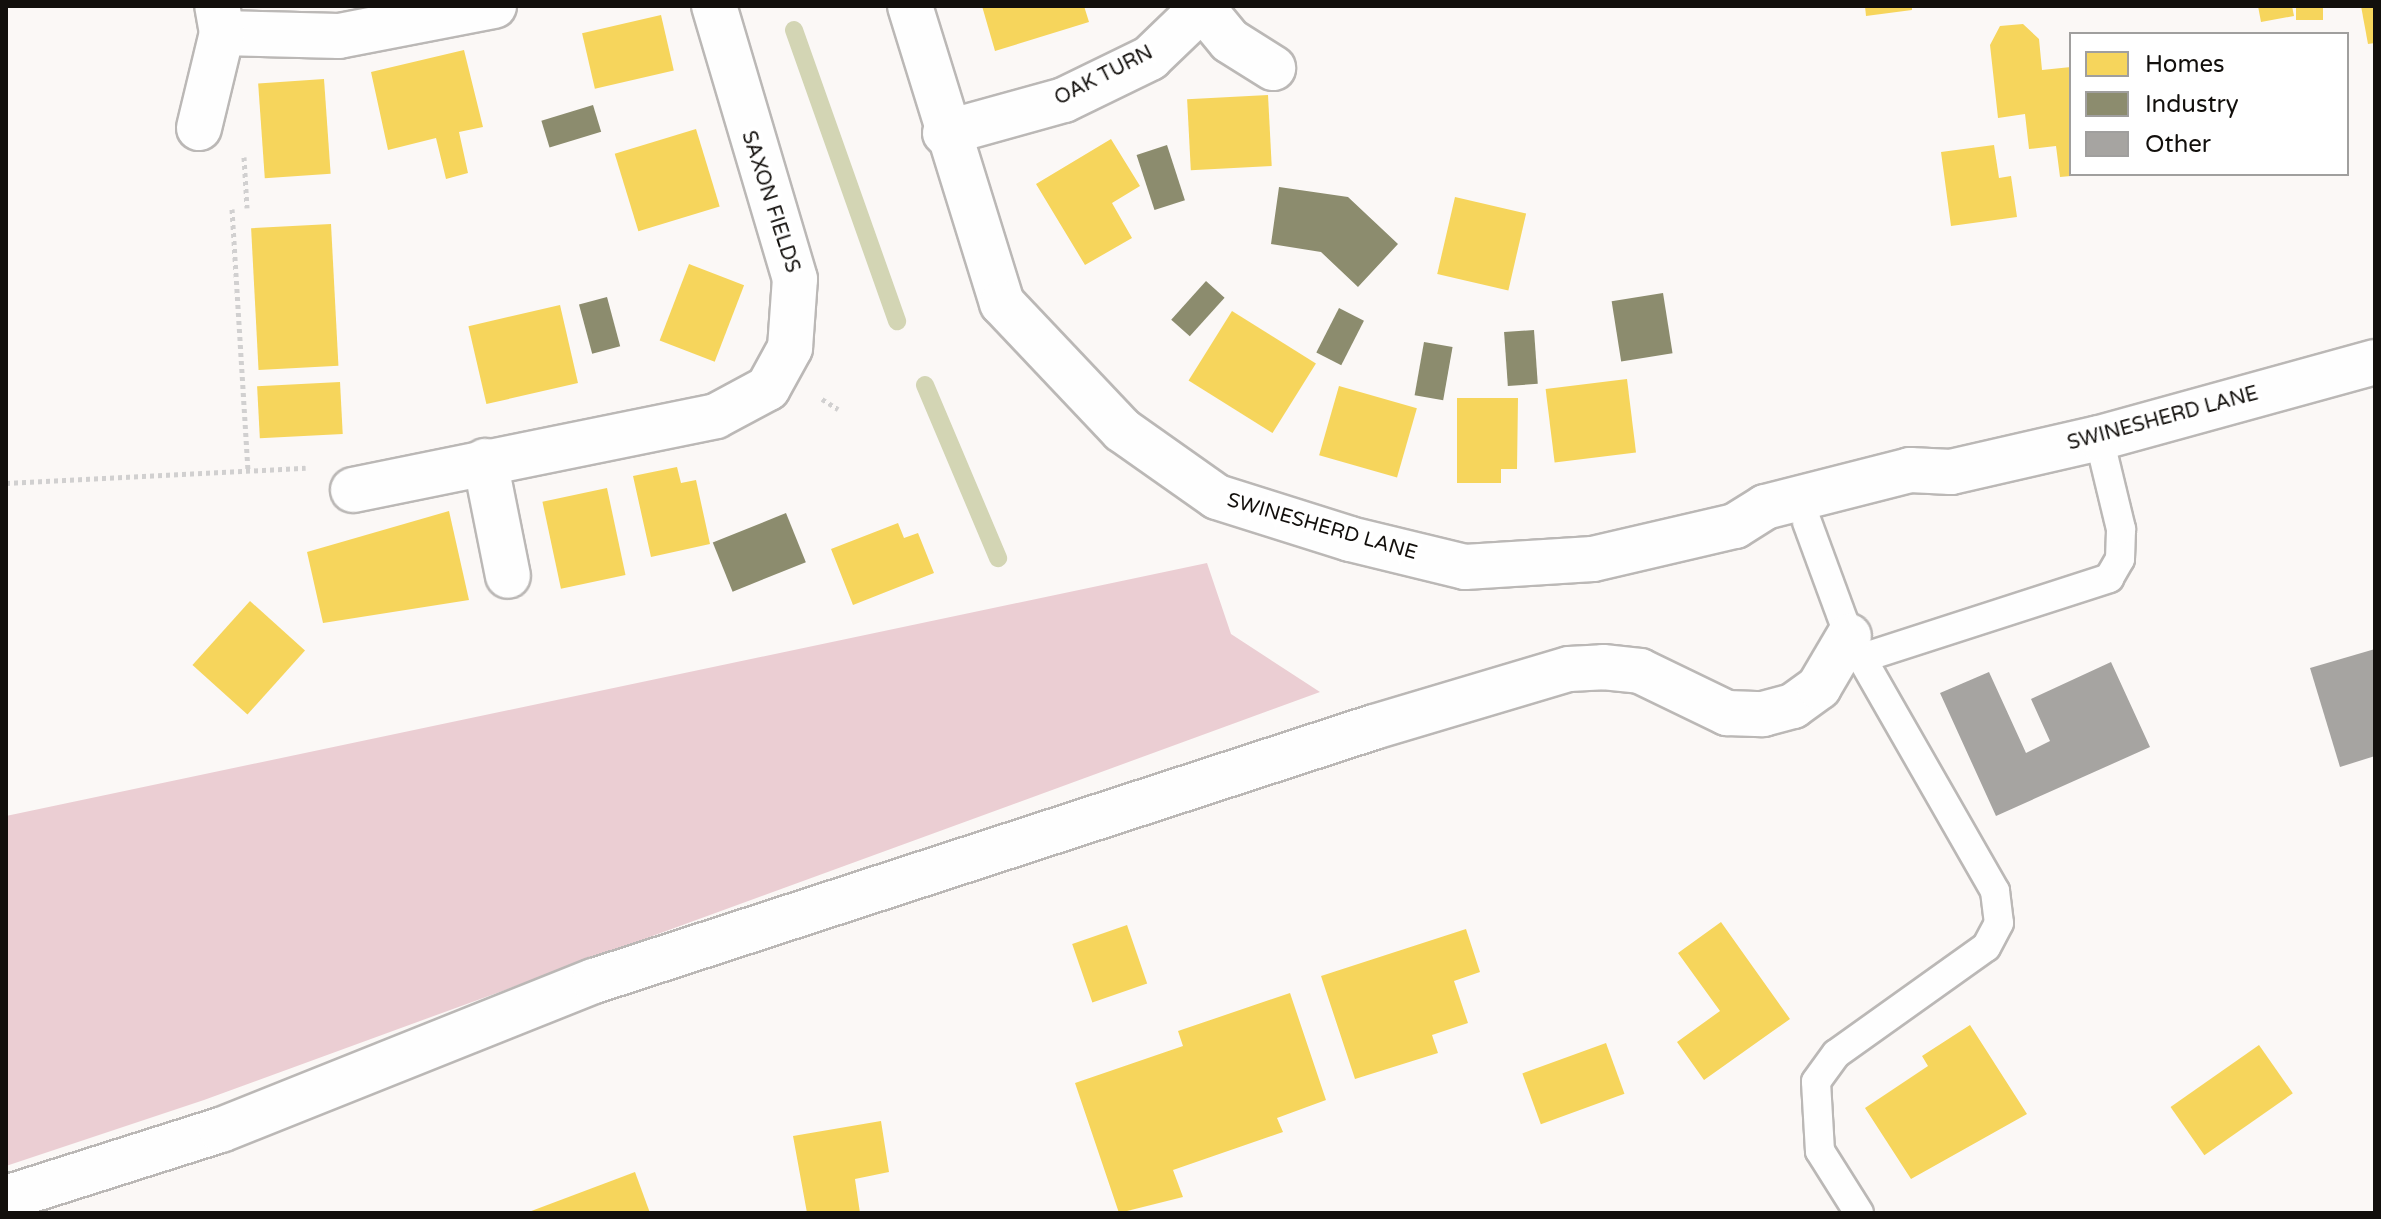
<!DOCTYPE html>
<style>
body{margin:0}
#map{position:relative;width:2381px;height:1219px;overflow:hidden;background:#fbf8f6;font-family:"Varela Round",sans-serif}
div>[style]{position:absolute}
.forest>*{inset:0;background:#ebced3}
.homes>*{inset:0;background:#f6d55c;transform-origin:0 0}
.industry>*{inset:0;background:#8c8c6e;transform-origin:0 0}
.stream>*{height:18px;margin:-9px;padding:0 9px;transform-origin:9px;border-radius:9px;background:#d3d5b4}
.building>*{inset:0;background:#a6a4a1}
.path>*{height:5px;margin-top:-2.5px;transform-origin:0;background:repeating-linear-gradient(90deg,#d1d0d0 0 4px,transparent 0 8px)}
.roads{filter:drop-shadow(2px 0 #bbb8b6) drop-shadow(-2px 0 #bbb8b6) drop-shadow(0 2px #bbb8b6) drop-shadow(0 -2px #bbb8b6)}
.service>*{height:28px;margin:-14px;padding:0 14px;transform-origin:14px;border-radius:14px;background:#fefefe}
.minor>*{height:44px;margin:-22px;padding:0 22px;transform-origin:22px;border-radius:22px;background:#fefefe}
span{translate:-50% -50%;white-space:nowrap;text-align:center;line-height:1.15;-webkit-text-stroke:8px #fff;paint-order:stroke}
.street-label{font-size:20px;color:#120f0c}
.frame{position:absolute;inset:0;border:8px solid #120f0c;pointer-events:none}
.legend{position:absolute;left:2069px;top:32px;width:280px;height:144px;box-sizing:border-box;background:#fff;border:2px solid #a09f9e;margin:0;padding:10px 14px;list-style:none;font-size:24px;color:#120f0c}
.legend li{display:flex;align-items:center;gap:16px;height:40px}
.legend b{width:40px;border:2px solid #a09f9e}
</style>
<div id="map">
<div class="forest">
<div style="clip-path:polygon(1207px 563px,1231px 634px,1320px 692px,204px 1100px,6px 1166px,6px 816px)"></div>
</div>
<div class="homes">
<div style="clip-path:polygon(982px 6px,1084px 6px,1089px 22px,995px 51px)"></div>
<div style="clip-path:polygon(1865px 6px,1912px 6px,1912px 10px,1866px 16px)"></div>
<div style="clip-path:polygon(2258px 6px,2292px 6px,2294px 16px,2261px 22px)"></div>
<div style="left:2296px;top:6px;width:27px;height:14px"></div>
<div style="clip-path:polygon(2361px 6px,2375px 6px,2375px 43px,2368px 44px)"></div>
<div style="left:661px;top:15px;width:57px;height:81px;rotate:77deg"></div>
<div style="clip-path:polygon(2023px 24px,2039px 39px,2042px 70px,2071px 67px,2071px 176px,2060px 177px,2056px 146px,2029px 149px,2025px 114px,1998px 118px,1990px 45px,2000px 26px)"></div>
<div style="clip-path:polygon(464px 50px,483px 127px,459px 132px,468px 173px,446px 179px,436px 138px,388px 150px,371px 72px)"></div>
<div style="left:324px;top:79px;width:95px;height:66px;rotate:86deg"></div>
<div style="left:1268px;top:95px;width:71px;height:81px;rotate:87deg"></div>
<div style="left:696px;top:129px;width:81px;height:85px;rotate:73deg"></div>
<div style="clip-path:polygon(1111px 139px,1140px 186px,1112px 203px,1132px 238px,1085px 265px,1036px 184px)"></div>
<div style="clip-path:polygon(1994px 145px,1999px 178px,2011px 176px,2017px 217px,1951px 226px,1941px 152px)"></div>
<div style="left:1455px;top:197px;width:73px;height:79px;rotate:13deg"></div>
<div style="left:331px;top:224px;width:142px;height:80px;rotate:87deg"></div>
<div style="left:689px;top:264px;width:59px;height:82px;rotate:21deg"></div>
<div style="left:560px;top:305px;width:80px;height:94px;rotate:77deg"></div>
<div style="left:1232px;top:311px;width:99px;height:82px;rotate:32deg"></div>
<div style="left:1627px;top:379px;width:74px;height:82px;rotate:83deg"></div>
<div style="left:340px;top:382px;width:52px;height:83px;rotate:87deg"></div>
<div style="left:1339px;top:386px;width:81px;height:72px;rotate:16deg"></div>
<div style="clip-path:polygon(1457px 398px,1518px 398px,1517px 469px,1501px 469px,1501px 483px,1457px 483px)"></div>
<div style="clip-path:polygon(677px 467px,681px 483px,696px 480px,710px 544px,651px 557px,633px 476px)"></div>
<div style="left:607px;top:488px;width:89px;height:66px;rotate:78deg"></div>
<div style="clip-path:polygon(449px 511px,469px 600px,323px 623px,307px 552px)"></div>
<div style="clip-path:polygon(898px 523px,904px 538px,918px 533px,934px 573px,853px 605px,831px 549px)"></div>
<div style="left:250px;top:601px;width:74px;height:86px;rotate:42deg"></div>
<div style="clip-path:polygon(1721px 922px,1790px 1019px,1704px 1080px,1677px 1042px,1720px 1011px,1678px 953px)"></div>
<div style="left:1127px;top:925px;width:62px;height:58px;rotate:71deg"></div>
<div style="clip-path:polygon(1466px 929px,1480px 972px,1454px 981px,1468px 1023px,1432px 1035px,1438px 1053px,1355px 1079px,1321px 976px)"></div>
<div style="clip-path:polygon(1290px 993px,1326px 1100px,1277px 1118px,1283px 1132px,1173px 1170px,1183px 1197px,1119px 1213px,1075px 1083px,1183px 1046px,1178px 1031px)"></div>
<div style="clip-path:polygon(1970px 1025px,2027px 1114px,1911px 1179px,1865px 1108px,1928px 1066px,1922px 1056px)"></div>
<div style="left:1606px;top:1043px;width:54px;height:89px;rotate:70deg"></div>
<div style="left:2259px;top:1045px;width:59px;height:108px;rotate:55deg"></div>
<div style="clip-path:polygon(881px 1121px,889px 1172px,855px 1179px,860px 1213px,807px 1213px,793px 1136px)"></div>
<div style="clip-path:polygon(635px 1172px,650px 1213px,526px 1213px)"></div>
</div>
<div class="industry">
<div style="left:593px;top:105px;width:28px;height:54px;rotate:73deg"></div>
<div style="left:1167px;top:145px;width:58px;height:32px;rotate:72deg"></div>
<div style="clip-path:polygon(1279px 187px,1348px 197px,1398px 244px,1358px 287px,1321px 252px,1271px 244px)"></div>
<div style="left:1206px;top:281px;width:25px;height:52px;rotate:42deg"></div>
<div style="left:1663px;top:293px;width:61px;height:52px;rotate:81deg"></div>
<div style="left:607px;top:297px;width:51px;height:29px;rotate:75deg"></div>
<div style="left:1339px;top:308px;width:28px;height:50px;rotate:27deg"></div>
<div style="left:1534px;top:330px;width:54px;height:30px;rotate:86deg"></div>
<div style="left:1424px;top:342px;width:29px;height:54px;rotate:10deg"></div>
<div style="left:786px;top:513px;width:53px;height:79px;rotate:68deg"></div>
</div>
<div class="stream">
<div style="left:794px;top:30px;width:309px;rotate:70.5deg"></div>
<div style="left:925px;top:385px;width:188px;rotate:67.1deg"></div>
</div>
<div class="building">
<div style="clip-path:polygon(2375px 649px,2375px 756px,2340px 767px,2310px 668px)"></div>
<div style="clip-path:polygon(2111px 662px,2150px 747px,1996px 816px,1940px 693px,1989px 672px,2026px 753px,2050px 741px,2031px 699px)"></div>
</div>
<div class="path">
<div style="left:244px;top:157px;width:51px;rotate:86.6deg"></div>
<div style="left:232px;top:209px;width:263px;rotate:86.5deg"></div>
<div style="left:822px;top:399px;width:19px;rotate:32deg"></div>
<div style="left:6px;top:483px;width:300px;rotate:-2.9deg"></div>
</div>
<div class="roads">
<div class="service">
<div style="left:1807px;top:522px;width:121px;rotate:69.8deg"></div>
<div style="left:1849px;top:636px;width:294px;rotate:60.2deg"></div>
<div style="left:1995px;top:891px;width:32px;rotate:83deg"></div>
<div style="left:1999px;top:923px;width:27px;rotate:118deg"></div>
<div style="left:1986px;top:947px;width:184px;rotate:144.5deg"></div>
<div style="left:1836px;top:1054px;width:34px;rotate:126deg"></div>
<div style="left:1816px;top:1082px;width:69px;rotate:86.7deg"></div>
<div style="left:1820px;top:1151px;width:73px;rotate:57.8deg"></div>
<div style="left:1862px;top:658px;width:260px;rotate:-17.9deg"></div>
<div style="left:2109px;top:578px;width:22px;rotate:-60deg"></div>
<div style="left:2120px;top:559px;width:30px;rotate:-88deg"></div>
<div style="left:2121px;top:529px;width:94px;rotate:-103.6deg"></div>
</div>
<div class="minor">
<div style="left:910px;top:6px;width:311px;rotate:72.8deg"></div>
<div style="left:1002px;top:303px;width:175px;rotate:46.6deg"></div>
<div style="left:1122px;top:430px;width:116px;rotate:35.2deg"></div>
<div style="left:1217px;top:497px;width:139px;rotate:17.5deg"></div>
<div style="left:1350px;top:539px;width:118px;rotate:13.7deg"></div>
<div style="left:1465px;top:567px;width:128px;rotate:-3.6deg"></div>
<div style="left:1593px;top:559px;width:146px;rotate:-13.1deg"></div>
<div style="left:1735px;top:526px;width:36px;rotate:-32deg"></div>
<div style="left:1765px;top:507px;width:150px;rotate:-14.3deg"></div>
<div style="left:1910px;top:470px;width:41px;rotate:2.8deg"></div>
<div style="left:1951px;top:472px;width:152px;rotate:-12.9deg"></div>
<div style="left:2099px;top:438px;width:286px;rotate:-15.4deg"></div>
<div style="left:1201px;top:6px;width:45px;rotate:50.4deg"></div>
<div style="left:1230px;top:41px;width:51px;rotate:32.1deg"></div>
<div style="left:222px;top:33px;width:117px;rotate:1.5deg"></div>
<div style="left:339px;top:36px;width:158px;rotate:-11deg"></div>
<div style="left:199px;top:128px;width:98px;rotate:-76.4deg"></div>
<div style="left:222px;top:33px;width:27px;rotate:-100deg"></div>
<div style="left:945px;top:133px;width:123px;rotate:-15.5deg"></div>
<div style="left:1064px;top:100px;width:96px;rotate:-26deg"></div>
<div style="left:1150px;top:58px;width:72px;rotate:-43.9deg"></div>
<div style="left:485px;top:461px;width:117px;rotate:78.7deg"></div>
<div style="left:353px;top:490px;width:370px;rotate:-11.5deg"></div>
<div style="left:716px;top:416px;width:59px;rotate:-28.3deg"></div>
<div style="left:768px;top:388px;width:46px;rotate:-61.2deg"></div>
<div style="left:790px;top:348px;width:69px;rotate:-85.9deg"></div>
<div style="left:795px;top:279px;width:285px;rotate:-106.5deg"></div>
<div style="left:6px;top:1198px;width:225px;rotate:-17.6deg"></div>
<div style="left:221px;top:1130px;width:402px;rotate:-21.8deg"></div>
<div style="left:594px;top:981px;width:820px;rotate:-18.04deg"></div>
<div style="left:1374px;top:727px;width:203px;rotate:-16.6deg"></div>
<div style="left:1569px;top:669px;width:34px;rotate:-3deg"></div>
<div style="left:1603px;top:667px;width:37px;rotate:6deg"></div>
<div style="left:1640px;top:671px;width:97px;rotate:25.8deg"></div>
<div style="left:1727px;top:713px;width:36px;rotate:2deg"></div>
<div style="left:1763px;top:714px;width:31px;rotate:-15deg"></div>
<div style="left:1793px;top:706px;width:32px;rotate:-36deg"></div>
<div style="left:1819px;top:687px;width:59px;rotate:-59.5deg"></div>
</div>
</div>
<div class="street-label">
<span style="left:1104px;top:76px;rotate:-27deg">OAK TURN</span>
<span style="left:770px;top:202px;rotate:72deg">SAXON FIELDS</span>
<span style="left:2163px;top:419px;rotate:-15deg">SWINESHERD LANE</span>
<span style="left:1322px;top:527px;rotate:16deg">SWINESHERD LANE</span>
</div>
<div class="frame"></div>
<ul class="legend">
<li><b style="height:22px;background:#f6d55c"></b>Homes</li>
<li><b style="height:22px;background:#8c8c6e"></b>Industry</li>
<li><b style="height:22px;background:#a6a4a1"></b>Other</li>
</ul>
</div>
